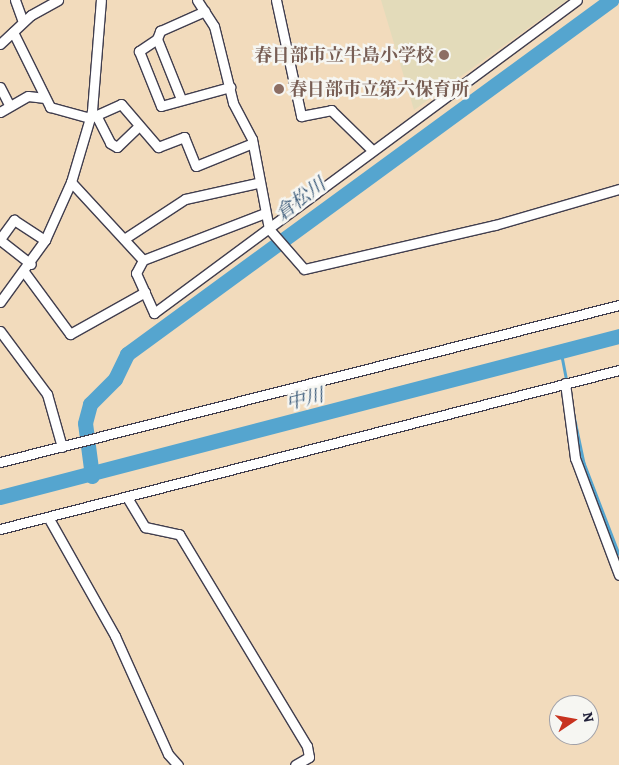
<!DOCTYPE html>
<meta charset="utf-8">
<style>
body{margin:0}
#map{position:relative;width:619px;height:765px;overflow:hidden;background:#f2dbbc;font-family:Alegreya,"Noto Serif JP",serif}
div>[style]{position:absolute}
.built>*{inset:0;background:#e3dbba}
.stream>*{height:2.5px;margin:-1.25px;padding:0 1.25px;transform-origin:1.25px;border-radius:1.25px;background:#55a5cf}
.river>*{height:15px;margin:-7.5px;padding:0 7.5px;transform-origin:7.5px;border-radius:7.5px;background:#55a5cf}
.roads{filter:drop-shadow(1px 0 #413e4e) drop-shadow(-1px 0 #413e4e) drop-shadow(0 1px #413e4e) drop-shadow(0 -1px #413e4e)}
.street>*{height:9px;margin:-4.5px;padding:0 4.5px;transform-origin:4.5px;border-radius:4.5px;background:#fff}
.dots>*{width:14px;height:14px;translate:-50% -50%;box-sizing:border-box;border:2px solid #f6f6f2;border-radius:50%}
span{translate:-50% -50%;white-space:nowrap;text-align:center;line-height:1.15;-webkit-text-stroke:5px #f6f6f2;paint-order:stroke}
.education-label{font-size:18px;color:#785e54;font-weight:700}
.right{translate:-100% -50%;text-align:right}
.left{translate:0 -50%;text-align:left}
.water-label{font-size:19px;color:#365676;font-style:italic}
.north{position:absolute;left:549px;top:695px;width:50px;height:50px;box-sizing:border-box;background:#f6f6f2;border:1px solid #a1a1a9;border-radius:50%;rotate:78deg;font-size:14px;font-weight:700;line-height:20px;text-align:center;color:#22223b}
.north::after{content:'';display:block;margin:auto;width:18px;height:22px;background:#c8321e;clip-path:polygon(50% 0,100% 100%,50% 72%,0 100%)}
</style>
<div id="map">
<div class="built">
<div style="clip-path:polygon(381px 0,567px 0,414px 110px)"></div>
</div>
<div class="stream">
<div style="left:561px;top:351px;width:31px;rotate:79deg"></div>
<div style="left:573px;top:411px;width:53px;rotate:78.1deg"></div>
<div style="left:584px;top:463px;width:97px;rotate:69deg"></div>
</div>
<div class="river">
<div style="left:92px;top:476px;width:53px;rotate:-97.5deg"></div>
<div style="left:85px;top:423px;width:20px;rotate:-75deg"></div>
<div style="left:90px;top:404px;width:35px;rotate:-45deg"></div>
<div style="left:115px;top:379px;width:28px;rotate:-64deg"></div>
<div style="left:127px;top:354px;width:600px;rotate:-36.18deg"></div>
<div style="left:0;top:497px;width:640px;rotate:-14.58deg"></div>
</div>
<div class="roads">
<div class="street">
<div style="left:15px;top:0;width:23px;rotate:70deg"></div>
<div style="left:197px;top:0;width:31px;rotate:57deg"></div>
<div style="left:214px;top:26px;width:79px;rotate:76.1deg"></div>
<div style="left:233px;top:103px;width:41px;rotate:62.2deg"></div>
<div style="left:252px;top:139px;width:92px;rotate:79.3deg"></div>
<div style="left:269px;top:229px;width:53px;rotate:48.8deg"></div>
<div style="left:304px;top:269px;width:196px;rotate:-13deg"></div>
<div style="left:495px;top:225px;width:129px;rotate:-16.2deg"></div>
<div style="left:276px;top:0;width:119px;rotate:77.8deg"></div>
<div style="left:301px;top:116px;width:31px;rotate:-11deg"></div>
<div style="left:331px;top:110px;width:57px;rotate:44.3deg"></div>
<div style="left:13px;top:32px;width:84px;rotate:63.7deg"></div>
<div style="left:50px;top:107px;width:41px;rotate:15.4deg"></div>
<div style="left:90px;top:118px;width:34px;rotate:-24deg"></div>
<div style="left:121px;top:104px;width:57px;rotate:49.3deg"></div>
<div style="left:158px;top:147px;width:28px;rotate:-21deg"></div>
<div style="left:184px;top:137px;width:31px;rotate:68deg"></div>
<div style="left:196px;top:166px;width:61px;rotate:-22deg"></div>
<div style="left:157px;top:39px;width:22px;rotate:146deg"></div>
<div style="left:139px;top:51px;width:59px;rotate:68.2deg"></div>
<div style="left:161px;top:106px;width:72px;rotate:-15.4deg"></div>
<div style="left:0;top:44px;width:42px;rotate:-43.1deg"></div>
<div style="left:31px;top:15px;width:31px;rotate:-29deg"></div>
<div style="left:0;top:87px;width:20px;rotate:63deg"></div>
<div style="left:181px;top:99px;width:65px;rotate:-111.8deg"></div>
<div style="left:157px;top:39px;width:9px;rotate:-69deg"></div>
<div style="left:160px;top:31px;width:49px;rotate:-24deg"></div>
<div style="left:0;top:112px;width:32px;rotate:-30deg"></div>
<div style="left:28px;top:96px;width:17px;rotate:7deg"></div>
<div style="left:96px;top:115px;width:31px;rotate:63deg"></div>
<div style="left:110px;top:143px;width:8px;rotate:30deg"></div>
<div style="left:117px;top:147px;width:30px;rotate:-44deg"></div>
<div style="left:71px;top:182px;width:106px;rotate:47.3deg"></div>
<div style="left:265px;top:213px;width:131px;rotate:158.9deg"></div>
<div style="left:143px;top:260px;width:15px;rotate:118deg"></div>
<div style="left:136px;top:273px;width:44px;rotate:65.8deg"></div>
<div style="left:154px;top:313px;width:526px;rotate:-36.5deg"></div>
<div style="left:0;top:239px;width:24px;rotate:-54deg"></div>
<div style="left:14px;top:220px;width:37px;rotate:33deg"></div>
<div style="left:124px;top:239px;width:73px;rotate:-33.3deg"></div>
<div style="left:185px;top:199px;width:74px;rotate:-12.5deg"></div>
<div style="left:0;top:240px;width:39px;rotate:38deg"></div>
<div style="left:25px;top:273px;width:76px;rotate:53.6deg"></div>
<div style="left:70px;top:334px;width:86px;rotate:-29.2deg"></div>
<div style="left:0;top:302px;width:77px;rotate:-54deg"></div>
<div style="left:45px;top:240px;width:64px;rotate:-65.9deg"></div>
<div style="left:71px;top:182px;width:74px;rotate:-73.5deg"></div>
<div style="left:92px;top:111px;width:111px;rotate:-85.4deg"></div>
<div style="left:0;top:331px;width:79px;rotate:53.3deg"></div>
<div style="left:47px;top:394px;width:55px;rotate:74.2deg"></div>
<div style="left:565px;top:383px;width:76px;rotate:82.4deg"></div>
<div style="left:575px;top:458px;width:125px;rotate:69.4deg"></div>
<div style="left:0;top:462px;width:639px;rotate:-14.23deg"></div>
<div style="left:128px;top:499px;width:33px;rotate:59deg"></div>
<div style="left:145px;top:527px;width:35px;rotate:12deg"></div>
<div style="left:179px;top:534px;width:248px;rotate:58.9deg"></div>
<div style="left:307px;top:746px;width:11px;rotate:80deg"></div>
<div style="left:309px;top:757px;width:16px;rotate:150deg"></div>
<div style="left:48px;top:517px;width:137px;rotate:60.6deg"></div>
<div style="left:115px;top:636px;width:129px;rotate:65.8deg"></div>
<div style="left:168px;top:754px;width:15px;rotate:48deg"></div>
<div style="left:0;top:529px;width:639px;rotate:-14.41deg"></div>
</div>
</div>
<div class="dots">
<div style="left:444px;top:55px;background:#8d6e63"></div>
<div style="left:279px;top:89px;background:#8d6e63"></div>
</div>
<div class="education-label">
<span class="right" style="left:434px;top:55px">春日部市立牛島小学校</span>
<span class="left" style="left:289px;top:89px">春日部市立第六保育所</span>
</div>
<div class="water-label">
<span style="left:301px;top:200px;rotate:-37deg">倉松川</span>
<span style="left:305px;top:400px;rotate:-14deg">中川</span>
</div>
<div class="north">N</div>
</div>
